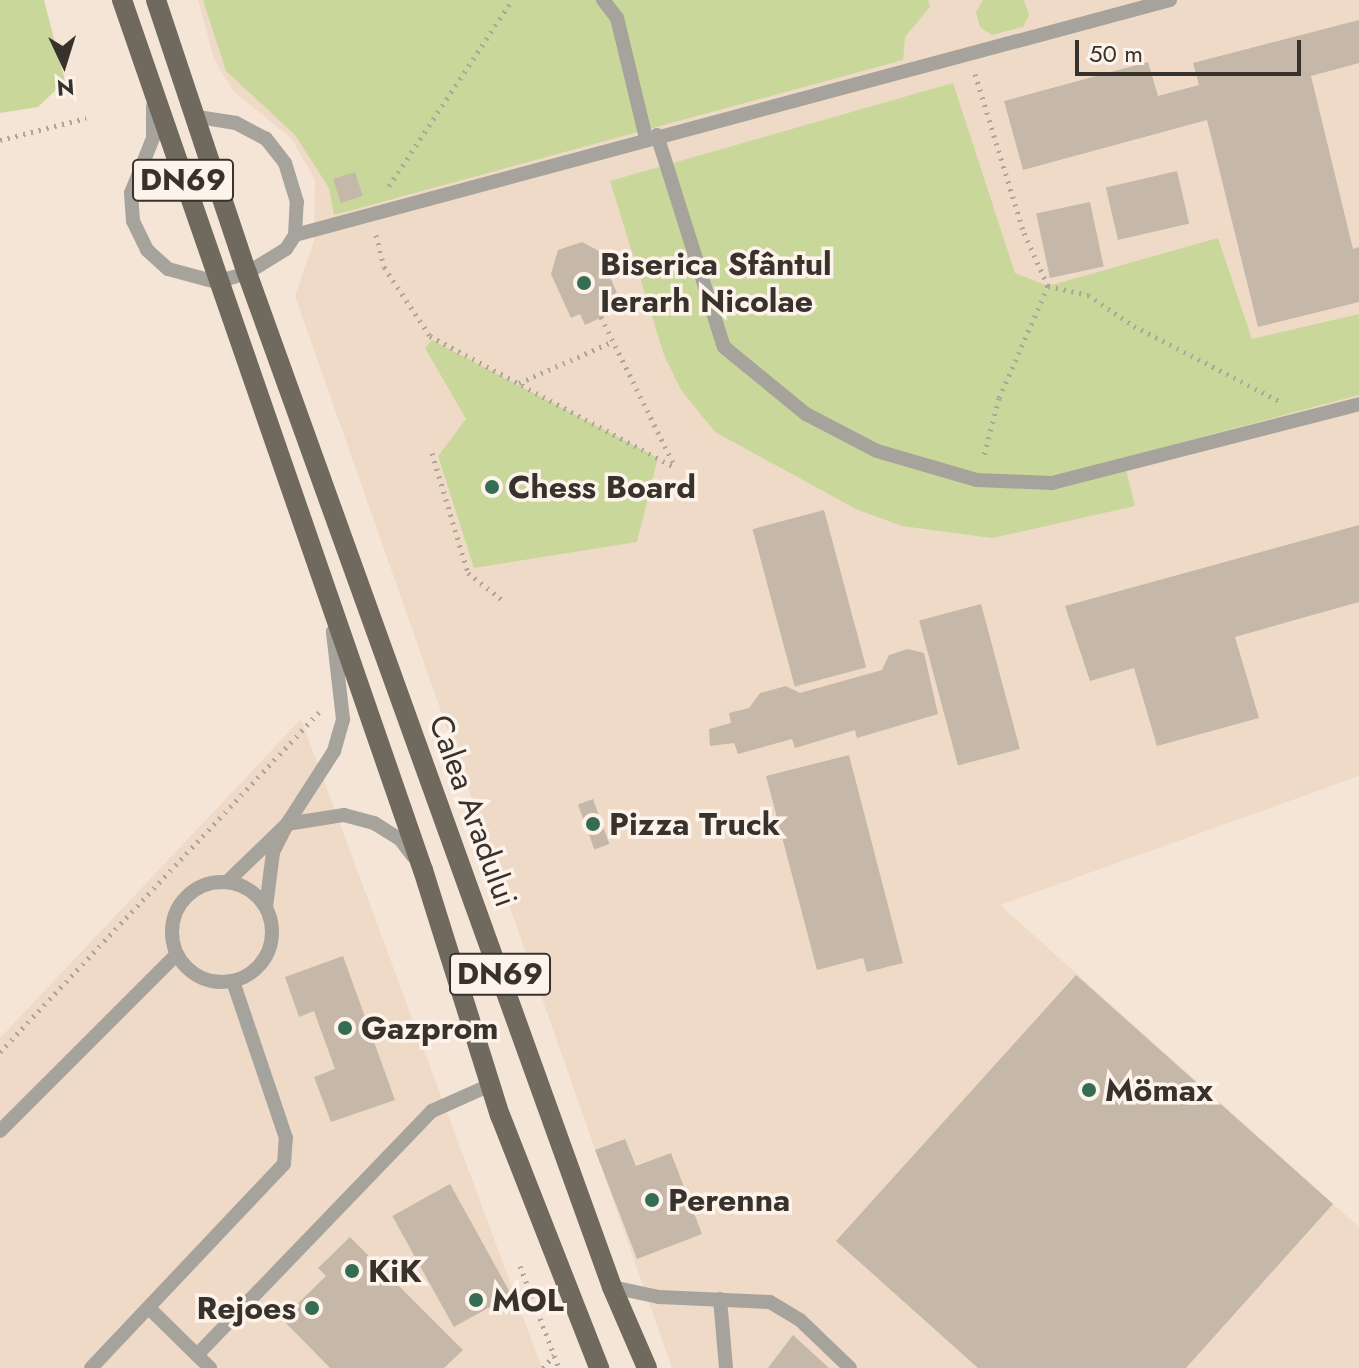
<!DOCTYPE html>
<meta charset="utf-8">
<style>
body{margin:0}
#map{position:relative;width:1359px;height:1368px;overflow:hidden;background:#f4e5d7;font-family:Jost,sans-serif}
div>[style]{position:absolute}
.built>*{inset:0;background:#efdac7}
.green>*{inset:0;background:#cad79a}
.building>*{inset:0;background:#c5b8a9;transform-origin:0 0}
.path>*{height:5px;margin-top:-2.5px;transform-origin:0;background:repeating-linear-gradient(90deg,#b0a59a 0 2px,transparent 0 8px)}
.service>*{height:14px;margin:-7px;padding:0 7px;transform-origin:7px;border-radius:7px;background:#a6a39c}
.service>.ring{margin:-7px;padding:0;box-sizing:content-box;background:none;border:14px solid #a6a39c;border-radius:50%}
.primary>*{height:20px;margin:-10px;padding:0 10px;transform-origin:10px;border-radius:10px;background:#6f6a5d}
.dots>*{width:22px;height:22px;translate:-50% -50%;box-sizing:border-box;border:4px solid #fdf3eb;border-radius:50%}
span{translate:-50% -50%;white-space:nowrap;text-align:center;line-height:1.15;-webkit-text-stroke:7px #fdf3eb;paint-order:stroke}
.shield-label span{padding:2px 6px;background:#fdf3eb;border:2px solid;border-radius:6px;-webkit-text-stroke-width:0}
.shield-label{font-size:30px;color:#38322d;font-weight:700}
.poi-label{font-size:32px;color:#38322d;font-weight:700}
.left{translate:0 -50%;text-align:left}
.right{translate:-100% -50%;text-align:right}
.street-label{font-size:32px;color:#38322d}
.north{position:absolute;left:24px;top:24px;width:80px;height:80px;-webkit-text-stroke:6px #fdf3eb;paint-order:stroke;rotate:176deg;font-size:22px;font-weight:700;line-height:32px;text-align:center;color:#38322d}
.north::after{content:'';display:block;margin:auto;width:28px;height:36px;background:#38322d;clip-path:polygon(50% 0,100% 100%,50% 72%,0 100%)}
.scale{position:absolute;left:1075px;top:40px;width:226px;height:36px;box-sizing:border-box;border:4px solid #38322d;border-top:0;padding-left:10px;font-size:24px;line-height:28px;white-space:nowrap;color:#38322d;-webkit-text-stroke:6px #fdf3eb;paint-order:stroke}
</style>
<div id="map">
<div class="built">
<div style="clip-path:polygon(198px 0,1359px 0,1359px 776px,1000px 905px,1359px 1227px,1359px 1368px,672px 1368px,295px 296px,314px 241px,315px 180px,291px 138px,233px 91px,214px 59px)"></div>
<div style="clip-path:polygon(301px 719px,542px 1368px,0 1368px,0 1038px)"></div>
</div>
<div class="green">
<div style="clip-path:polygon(0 0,44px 0,65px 81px,38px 107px,0 113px)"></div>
<div style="clip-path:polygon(203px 0,928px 0,930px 7px,905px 37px,903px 60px,334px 215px,329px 188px,295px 135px,226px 71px)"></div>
<div style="clip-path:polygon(983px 0,1024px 0,1029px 15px,1023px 27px,992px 35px,980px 27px,976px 12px)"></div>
<div style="clip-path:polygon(953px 83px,1015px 273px,1048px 286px,1218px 238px,1252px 339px,1359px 314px,1359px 395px,1123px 458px,1135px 506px,992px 538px,902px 526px,858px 510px,715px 432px,681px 390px,664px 355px,610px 181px)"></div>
<div style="clip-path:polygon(432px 340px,658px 458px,637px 542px,474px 568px,438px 456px,466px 419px,425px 348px)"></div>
</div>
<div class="building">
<div style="clip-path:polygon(1359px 20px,1359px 63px,1311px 76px,1353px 249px,1359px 247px,1359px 302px,1258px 327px,1207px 120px,1023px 170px,1004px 101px,1148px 62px,1158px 96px,1199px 85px,1193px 63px)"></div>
<div style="left:1177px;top:171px;width:54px;height:73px;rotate:77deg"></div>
<div style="left:355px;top:172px;width:25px;height:23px;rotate:72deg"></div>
<div style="left:1090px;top:202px;width:66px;height:55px;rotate:78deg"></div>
<div style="clip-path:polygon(582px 242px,599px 251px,617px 293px,606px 297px,613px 312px,585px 325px,580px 314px,571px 318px,551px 274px,558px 250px)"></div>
<div style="left:824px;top:510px;width:163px;height:74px;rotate:75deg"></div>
<div style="clip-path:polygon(1359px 525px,1359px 602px,1235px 637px,1259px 718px,1157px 746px,1134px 668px,1090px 681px,1065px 606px)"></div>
<div style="left:981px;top:604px;width:150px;height:64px;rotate:75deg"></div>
<div style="clip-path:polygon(908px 649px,924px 653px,938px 714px,857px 738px,855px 730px,795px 748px,792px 739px,738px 754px,734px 743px,710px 746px,709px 729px,731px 723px,729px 713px,749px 708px,760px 693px,786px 686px,800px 693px,882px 670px,889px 655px)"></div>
<div style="clip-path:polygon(849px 755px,903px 963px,867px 972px,863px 958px,817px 970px,766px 776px)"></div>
<div style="left:593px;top:799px;width:48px;height:16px;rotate:70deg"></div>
<div style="clip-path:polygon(343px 956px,395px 1100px,331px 1122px,314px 1077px,335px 1069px,314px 1011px,299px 1017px,285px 977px)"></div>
<div style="clip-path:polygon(1076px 975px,1333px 1204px,1186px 1368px,978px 1368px,836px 1241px)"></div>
<div style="clip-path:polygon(625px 1139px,636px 1166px,671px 1153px,702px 1234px,637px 1259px,595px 1150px)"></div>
<div style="left:450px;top:1184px;width:127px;height:66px;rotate:61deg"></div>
<div style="clip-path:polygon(350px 1237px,463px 1350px,444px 1368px,330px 1368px,282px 1319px,326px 1276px,318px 1268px)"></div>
<div style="clip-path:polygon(793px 1335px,829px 1368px,768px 1368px)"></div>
</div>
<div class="path">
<div style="left:975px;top:74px;width:166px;rotate:72.9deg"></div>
<div style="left:1024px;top:233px;width:58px;rotate:65.6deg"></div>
<div style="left:1048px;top:286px;width:122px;rotate:113.6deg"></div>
<div style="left:999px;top:398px;width:63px;rotate:104.7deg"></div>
<div style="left:0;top:140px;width:89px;rotate:-14.3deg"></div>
<div style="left:389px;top:186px;width:223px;rotate:-56.5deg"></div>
<div style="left:376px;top:235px;width:33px;rotate:76deg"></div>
<div style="left:384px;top:267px;width:83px;rotate:56.3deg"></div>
<div style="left:430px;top:336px;width:279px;rotate:28.2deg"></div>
<div style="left:1048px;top:286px;width:41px;rotate:12.7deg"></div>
<div style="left:1088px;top:295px;width:55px;rotate:34deg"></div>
<div style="left:1134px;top:326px;width:165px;rotate:27.3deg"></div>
<div style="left:601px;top:317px;width:167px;rotate:63.7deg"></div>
<div style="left:519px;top:383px;width:104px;rotate:-23.9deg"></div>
<div style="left:432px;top:453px;width:125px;rotate:73.3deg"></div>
<div style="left:468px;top:573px;width:42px;rotate:38.2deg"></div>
<div style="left:0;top:1052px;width:466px;rotate:-46.8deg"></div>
<div style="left:520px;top:1266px;width:109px;rotate:69.1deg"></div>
<div style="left:543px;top:1368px;width:17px;rotate:-50deg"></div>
</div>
<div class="service">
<div style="left:603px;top:0;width:23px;rotate:52deg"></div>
<div style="left:617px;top:18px;width:123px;rotate:76.4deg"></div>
<div style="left:153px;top:106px;width:32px;rotate:90deg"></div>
<div style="left:153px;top:138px;width:59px;rotate:111.8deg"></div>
<div style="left:131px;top:193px;width:28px;rotate:86deg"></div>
<div style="left:133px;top:221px;width:32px;rotate:64deg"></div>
<div style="left:147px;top:250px;width:28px;rotate:42deg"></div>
<div style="left:168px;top:269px;width:50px;rotate:15.2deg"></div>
<div style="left:216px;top:282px;width:32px;rotate:-16deg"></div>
<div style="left:247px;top:273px;width:46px;rotate:-31.6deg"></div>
<div style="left:286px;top:249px;width:17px;rotate:-57deg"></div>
<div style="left:295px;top:235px;width:33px;rotate:-87deg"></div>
<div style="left:297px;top:202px;width:41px;rotate:-107.1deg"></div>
<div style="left:285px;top:163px;width:31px;rotate:-128deg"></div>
<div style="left:266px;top:139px;width:34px;rotate:-152deg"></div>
<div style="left:236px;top:123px;width:39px;rotate:-171deg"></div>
<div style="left:657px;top:135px;width:222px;rotate:72.5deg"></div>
<div style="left:724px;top:347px;width:106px;rotate:39.3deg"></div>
<div style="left:806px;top:414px;width:80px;rotate:27.5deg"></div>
<div style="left:877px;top:451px;width:104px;rotate:16.2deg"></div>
<div style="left:977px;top:480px;width:75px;rotate:2.3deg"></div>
<div style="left:1052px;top:483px;width:317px;rotate:-14.4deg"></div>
<div style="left:295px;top:235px;width:906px;rotate:-15.03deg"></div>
<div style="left:227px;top:882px;width:83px;rotate:-44deg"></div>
<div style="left:287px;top:824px;width:87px;rotate:-57.2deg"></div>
<div style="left:334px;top:751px;width:33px;rotate:-74deg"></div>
<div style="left:343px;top:719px;width:88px;rotate:-96.6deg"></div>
<div class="ring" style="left:172px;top:882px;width:86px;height:86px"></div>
<div style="left:266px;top:907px;width:55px;rotate:-82.7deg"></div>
<div style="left:273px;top:852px;width:31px;rotate:-63deg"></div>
<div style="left:287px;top:824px;width:58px;rotate:-9deg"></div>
<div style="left:344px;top:815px;width:31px;rotate:15deg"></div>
<div style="left:374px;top:823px;width:31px;rotate:32deg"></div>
<div style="left:400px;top:839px;width:21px;rotate:53deg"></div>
<div style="left:0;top:1131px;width:250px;rotate:-45deg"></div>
<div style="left:612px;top:1287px;width:48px;rotate:12deg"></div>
<div style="left:659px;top:1297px;width:111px;rotate:2.6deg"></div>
<div style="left:770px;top:1302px;width:35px;rotate:31deg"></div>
<div style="left:800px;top:1320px;width:69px;rotate:43.8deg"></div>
<div style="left:720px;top:1299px;width:69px;rotate:85deg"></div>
<div style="left:149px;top:1308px;width:86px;rotate:44.5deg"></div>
<div style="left:197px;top:1355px;width:339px;rotate:-46.1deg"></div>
<div style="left:432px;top:1111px;width:64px;rotate:-24.1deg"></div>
<div style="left:91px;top:1368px;width:281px;rotate:-46.6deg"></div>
<div style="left:284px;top:1164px;width:26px;rotate:-86deg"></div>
<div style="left:286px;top:1138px;width:166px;rotate:-108.7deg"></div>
</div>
<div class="primary">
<div style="left:122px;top:0;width:921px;rotate:70.92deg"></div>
<div style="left:423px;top:870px;width:257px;rotate:72.6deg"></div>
<div style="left:500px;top:1115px;width:272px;rotate:68.6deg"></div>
<div style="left:156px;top:0;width:288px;rotate:71.6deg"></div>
<div style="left:247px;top:273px;width:1078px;rotate:70.2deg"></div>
<div style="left:612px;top:1287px;width:88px;rotate:66.6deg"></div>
</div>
<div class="dots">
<div style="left:584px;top:283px;background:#346d54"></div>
<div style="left:492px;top:487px;background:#346d54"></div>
<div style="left:593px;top:824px;background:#346d54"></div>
<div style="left:345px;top:1028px;background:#346d54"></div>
<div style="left:1089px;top:1090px;background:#346d54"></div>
<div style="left:652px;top:1200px;background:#346d54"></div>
<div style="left:352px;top:1271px;background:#346d54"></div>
<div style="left:476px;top:1300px;background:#346d54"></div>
<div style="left:312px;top:1308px;background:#346d54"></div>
</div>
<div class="shield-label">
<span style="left:183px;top:180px">DN69</span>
<span style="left:500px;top:974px">DN69</span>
</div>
<div class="poi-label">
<span class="left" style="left:600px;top:283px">Biserica Sfântul<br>Ierarh Nicolae</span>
<span class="left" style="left:508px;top:487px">Chess Board</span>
<span class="left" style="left:609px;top:824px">Pizza Truck</span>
<span class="left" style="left:361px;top:1028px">Gazprom</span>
<span class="left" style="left:1105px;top:1090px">Mömax</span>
<span class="left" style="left:668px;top:1200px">Perenna</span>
<span class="left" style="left:368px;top:1271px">KiK</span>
<span class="left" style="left:492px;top:1300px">MOL</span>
<span class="right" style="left:296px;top:1308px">Rejoes</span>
</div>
<div class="street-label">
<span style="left:473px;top:811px;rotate:70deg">Calea Aradului</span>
</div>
<div class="north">N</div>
<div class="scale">50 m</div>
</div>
